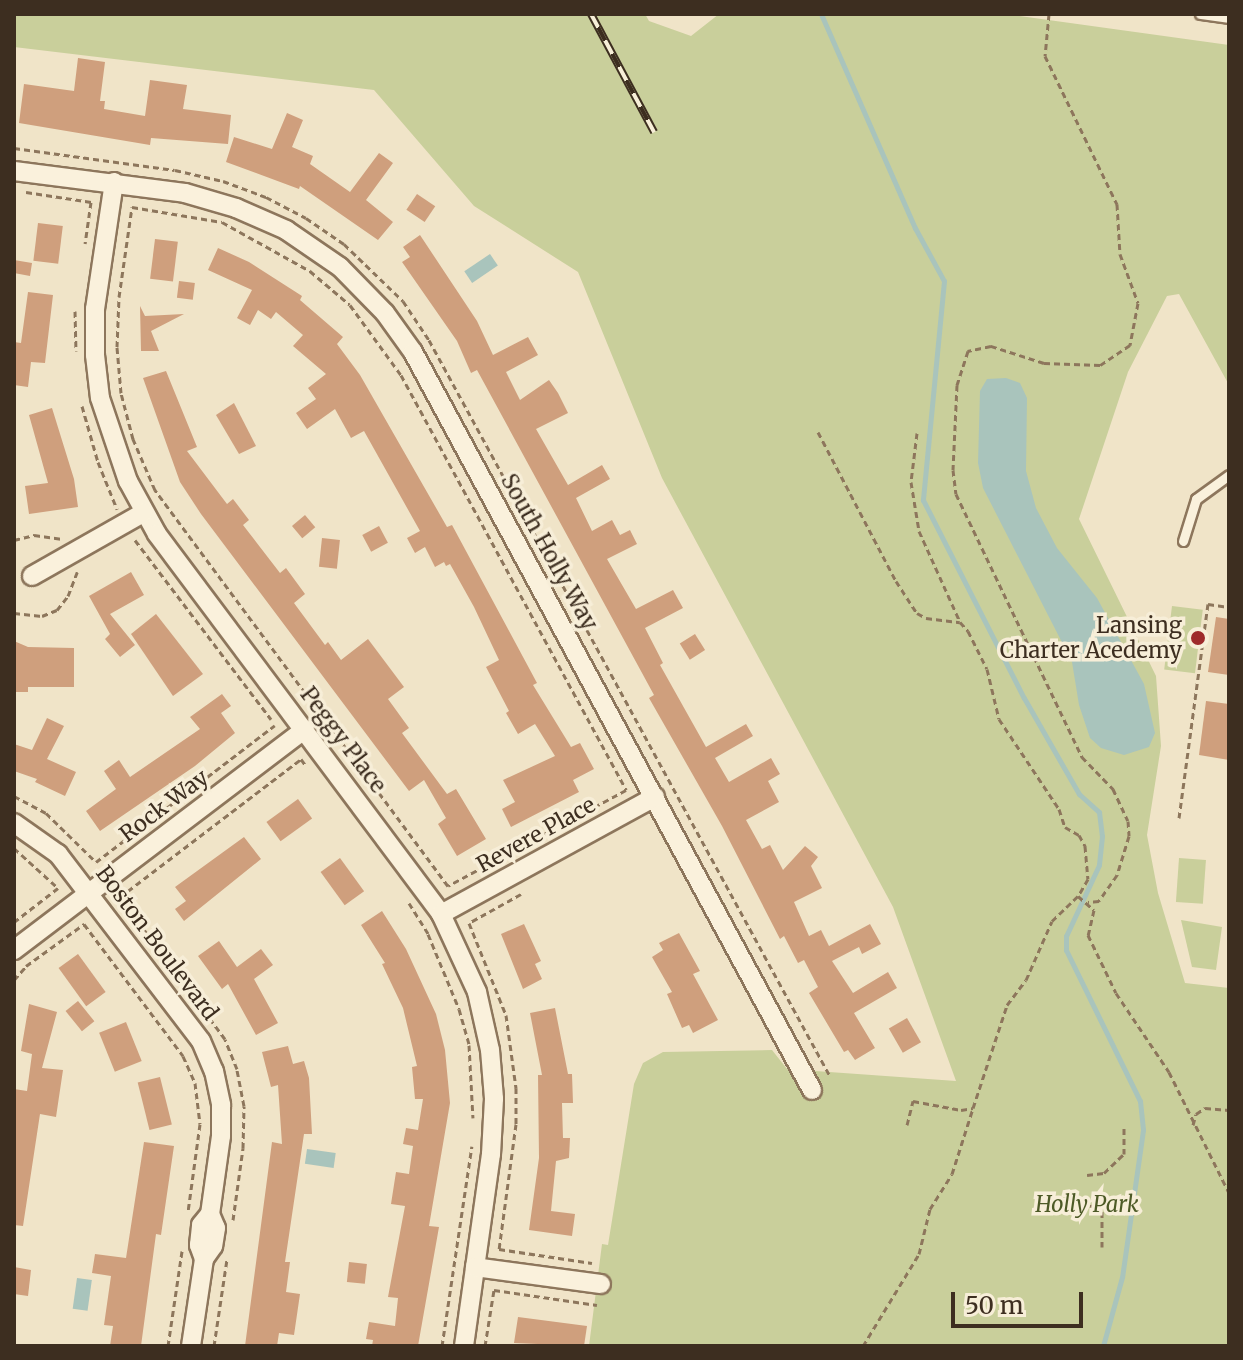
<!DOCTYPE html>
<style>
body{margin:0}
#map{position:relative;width:1243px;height:1360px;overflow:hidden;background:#f0e4c8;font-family:Merriweather,serif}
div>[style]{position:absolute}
.green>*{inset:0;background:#c9cf9b;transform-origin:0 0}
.water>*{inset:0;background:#a9c4bc;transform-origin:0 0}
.stream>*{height:5px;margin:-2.5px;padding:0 2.5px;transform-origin:2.5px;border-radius:2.5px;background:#a9c4bc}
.building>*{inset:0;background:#cf9f7d;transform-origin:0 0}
.path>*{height:3px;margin-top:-1.5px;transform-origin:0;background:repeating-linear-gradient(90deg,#8d765c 0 6px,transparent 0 10px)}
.roads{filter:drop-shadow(2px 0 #8d765c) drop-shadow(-2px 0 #8d765c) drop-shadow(0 2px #8d765c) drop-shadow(0 -2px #8d765c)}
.lane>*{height:9px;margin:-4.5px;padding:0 4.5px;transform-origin:4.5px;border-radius:4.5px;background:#faf1dc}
.street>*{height:18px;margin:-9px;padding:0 9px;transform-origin:9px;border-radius:9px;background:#faf1dc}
.rail>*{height:8px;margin-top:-4px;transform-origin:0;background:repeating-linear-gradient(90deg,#f7eed8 0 15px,#3d2e20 0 30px);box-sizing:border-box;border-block:2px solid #3d2e20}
.dots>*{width:22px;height:22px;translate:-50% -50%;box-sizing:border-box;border:4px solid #f7eed8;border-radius:50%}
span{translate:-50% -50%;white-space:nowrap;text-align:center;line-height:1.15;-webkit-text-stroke:7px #f7eed8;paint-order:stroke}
.street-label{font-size:22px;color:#3d2e20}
.poi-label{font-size:22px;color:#3d2e20}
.right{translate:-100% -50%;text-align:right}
.park-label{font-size:22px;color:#4d5a26;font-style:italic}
.frame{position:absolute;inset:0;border:16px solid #3d2e20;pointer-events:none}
.scale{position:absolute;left:951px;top:1292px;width:132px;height:36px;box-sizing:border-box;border:4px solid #3d2e20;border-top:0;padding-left:10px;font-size:24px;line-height:28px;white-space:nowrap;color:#3d2e20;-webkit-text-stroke:6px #f7eed8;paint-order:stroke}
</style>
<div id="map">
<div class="green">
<div style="clip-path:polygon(14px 14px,645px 14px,649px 21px,691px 36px,719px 14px,1006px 14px,1229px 45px,1229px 385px,1179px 294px,1167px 296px,1128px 372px,1079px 519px,1156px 676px,1161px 746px,1147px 835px,1158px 893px,1185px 983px,1229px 988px,1229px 1346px,589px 1346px,602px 1244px,608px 1245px,634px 1084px,643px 1063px,663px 1052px,772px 1050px,787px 1069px,956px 1081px,893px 907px,662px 478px,578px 272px,474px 206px,374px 90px,14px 47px)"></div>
<div style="left:1172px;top:606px;width:31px;height:64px;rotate:7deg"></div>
<div style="left:1179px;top:858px;width:27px;height:44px;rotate:4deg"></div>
<div style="clip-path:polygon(1181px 920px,1222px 927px,1216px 970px,1192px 967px)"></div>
</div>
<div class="water">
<div style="left:490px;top:254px;width:14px;height:31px;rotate:56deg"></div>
<div style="clip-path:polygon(1006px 378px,1020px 383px,1027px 398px,1026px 471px,1036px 508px,1057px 548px,1097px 598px,1144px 684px,1155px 733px,1149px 747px,1124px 755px,1101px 748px,1090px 738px,1079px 705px,1072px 662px,983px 488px,978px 463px,980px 391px,987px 379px)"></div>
<div style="left:307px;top:1149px;width:29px;height:15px;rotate:8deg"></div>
<div style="left:77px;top:1278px;width:15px;height:31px;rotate:8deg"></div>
</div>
<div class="stream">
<div style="left:821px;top:14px;width:234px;rotate:66.3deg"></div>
<div style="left:915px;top:228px;width:60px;rotate:61.3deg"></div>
<div style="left:944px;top:281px;width:220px;rotate:95.5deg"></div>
<div style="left:923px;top:500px;width:222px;rotate:63deg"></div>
<div style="left:1024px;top:698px;width:111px;rotate:60.2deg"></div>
<div style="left:1079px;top:794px;width:27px;rotate:42deg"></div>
<div style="left:1099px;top:812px;width:24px;rotate:83deg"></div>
<div style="left:1102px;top:836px;width:29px;rotate:96deg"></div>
<div style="left:1099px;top:865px;width:78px;rotate:114.9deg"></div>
<div style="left:1066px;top:936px;width:14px;rotate:90deg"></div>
<div style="left:1066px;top:950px;width:168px;rotate:63.9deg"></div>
<div style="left:1140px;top:1101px;width:29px;rotate:84deg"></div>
<div style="left:1143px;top:1130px;width:148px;rotate:98.1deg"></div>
<div style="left:1122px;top:1277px;width:72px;rotate:105.4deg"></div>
</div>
<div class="building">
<div style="clip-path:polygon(78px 58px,105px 62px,100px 101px,105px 101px,104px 109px,145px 116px,150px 80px,187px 85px,183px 109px,231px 115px,228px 144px,151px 138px,150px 145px,19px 123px,24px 84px,74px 91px)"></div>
<div style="clip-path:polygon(287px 113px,303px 120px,292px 147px,313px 156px,310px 164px,350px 192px,379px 153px,393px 163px,366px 200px,393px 222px,378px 240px,300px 186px,299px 189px,226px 162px,234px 137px,272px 149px)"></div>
<div style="left:417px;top:194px;width:22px;height:19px;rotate:34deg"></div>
<div style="left:38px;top:223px;width:25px;height:38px;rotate:7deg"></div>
<div style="clip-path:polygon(420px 235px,477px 321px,493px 355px,528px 337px,538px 355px,506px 372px,520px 400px,549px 380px,558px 393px,568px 413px,536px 429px,568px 485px,602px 465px,610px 479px,576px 498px,592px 531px,612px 520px,620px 535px,630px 530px,637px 544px,607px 559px,636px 609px,673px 590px,683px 608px,645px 628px,663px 663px,660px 665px,706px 747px,746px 724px,753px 736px,715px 758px,729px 782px,771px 758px,780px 774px,768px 781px,779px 802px,746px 820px,762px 849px,770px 845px,783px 870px,805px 846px,818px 857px,811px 866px,822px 888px,794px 902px,809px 936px,821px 930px,829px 946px,870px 924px,881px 944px,862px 954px,859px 947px,832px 961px,853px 993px,888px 972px,897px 988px,854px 1013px,875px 1048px,855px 1060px,848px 1050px,844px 1052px,809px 993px,818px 987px,804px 960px,798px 963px,784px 936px,780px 939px,722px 826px,649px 698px,654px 695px,477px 370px,471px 373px,457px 341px,402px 262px,410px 257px,403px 247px)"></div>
<div style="left:155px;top:239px;width:23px;height:40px;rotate:7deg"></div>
<div style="clip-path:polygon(218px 248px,249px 262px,302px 296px,300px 300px,343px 337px,337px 344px,360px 375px,447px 527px,452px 525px,537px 683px,533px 685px,571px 747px,580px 743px,594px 769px,573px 780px,579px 792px,511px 827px,502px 809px,515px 802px,503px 780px,555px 756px,535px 724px,518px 734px,506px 713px,509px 711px,486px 667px,499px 660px,474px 607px,450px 564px,446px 566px,444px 562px,435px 567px,425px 547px,415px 553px,407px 538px,420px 531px,364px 431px,351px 438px,335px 409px,307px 429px,296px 413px,316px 399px,308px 388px,326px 374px,293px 346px,303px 335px,276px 312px,271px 319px,258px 310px,250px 325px,237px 318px,252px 290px,208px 270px)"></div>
<div style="clip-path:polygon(14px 260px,32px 263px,30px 276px,14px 273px)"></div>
<div style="left:179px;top:281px;width:16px;height:17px;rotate:7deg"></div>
<div style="clip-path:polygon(28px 292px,53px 295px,45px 363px,31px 362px,28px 387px,14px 385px,14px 342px,21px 343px)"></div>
<div style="clip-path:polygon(140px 306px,145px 316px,184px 314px,151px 331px,159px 351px,141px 351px)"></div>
<div style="clip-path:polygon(166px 371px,197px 447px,187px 451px,227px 504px,233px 499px,249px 520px,243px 525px,280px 573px,286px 568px,305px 594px,294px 603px,325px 645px,328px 642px,341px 660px,368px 639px,404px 687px,388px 699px,409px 728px,402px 733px,447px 794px,456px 789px,486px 839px,457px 856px,438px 824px,446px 818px,424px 780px,409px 791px,201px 514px,180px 482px,143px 378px)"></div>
<div style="clip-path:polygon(234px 403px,256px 446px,239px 454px,216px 415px)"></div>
<div style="clip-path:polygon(52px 408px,74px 479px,78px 507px,29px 514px,25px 486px,48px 483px,29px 415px)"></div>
<div style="left:305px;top:515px;width:16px;height:17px;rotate:50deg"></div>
<div style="left:379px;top:526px;width:19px;height:19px;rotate:62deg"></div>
<div style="left:322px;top:538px;width:18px;height:29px;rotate:6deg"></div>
<div style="clip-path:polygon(131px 572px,144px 595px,110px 614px,135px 645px,120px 657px,105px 639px,110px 634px,89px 596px)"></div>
<div style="clip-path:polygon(156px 614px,203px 674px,173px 696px,131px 634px)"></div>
<div style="clip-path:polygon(1216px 617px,1229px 619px,1229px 675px,1208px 672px)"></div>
<div style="left:695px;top:634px;width:19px;height:18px;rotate:58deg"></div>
<div style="clip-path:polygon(14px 641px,28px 647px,74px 648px,74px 687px,28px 687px,28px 692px,14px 692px)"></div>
<div style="clip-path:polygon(222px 694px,231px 706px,221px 713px,235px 733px,195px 766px,100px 831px,86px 811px,116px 789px,104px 771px,119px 760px,130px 777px,200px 729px,190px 717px)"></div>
<div style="clip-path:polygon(1206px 701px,1229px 704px,1229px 760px,1199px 755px)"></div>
<div style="clip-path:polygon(47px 718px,64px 726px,47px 759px,76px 772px,65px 796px,35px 782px,37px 779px,14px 771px,14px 744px,32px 750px)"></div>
<div style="left:298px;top:799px;width:24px;height:39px;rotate:54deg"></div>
<div style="clip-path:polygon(244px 837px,261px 859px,184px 921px,175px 909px,186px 901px,175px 887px)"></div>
<div style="left:340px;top:858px;width:41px;height:24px;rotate:54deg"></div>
<div style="clip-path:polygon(382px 911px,406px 949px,436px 1014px,445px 1050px,450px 1103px,429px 1226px,439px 1227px,418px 1346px,372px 1346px,373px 1340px,366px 1339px,369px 1322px,395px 1326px,398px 1298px,388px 1297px,405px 1206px,391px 1204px,396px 1172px,409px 1174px,413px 1146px,403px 1144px,406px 1128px,418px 1130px,423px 1099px,415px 1099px,412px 1067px,417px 1066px,403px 1008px,382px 964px,385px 963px,361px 925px)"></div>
<div style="clip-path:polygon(524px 924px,541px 961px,535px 964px,542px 979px,523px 989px,501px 934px)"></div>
<div style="clip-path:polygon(679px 933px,700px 971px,693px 974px,718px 1020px,693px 1033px,689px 1025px,682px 1028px,667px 994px,672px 992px,652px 957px,663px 950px,659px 943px)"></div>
<div style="clip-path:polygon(219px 941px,237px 967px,261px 949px,273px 965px,254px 979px,278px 1023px,256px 1035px,228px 984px,222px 989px,198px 956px)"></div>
<div style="left:78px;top:954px;width:47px;height:24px;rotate:54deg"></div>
<div style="left:78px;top:1001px;width:26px;height:16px;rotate:51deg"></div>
<div style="clip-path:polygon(29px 1004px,57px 1012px,42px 1068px,63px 1070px,56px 1117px,40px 1114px,23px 1226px,14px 1225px,14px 1089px,27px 1091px,32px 1054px,21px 1051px)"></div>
<div style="clip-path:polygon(555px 1008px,568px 1074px,572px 1074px,573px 1103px,562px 1103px,563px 1138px,570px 1138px,569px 1158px,556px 1161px,551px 1211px,575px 1214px,572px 1236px,529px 1230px,539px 1158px,538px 1075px,542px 1075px,530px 1013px)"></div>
<div style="left:907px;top:1018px;width:28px;height:21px;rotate:60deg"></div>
<div style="left:126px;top:1022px;width:42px;height:29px;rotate:68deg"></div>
<div style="clip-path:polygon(288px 1046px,293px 1064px,304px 1061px,309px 1078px,312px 1134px,304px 1134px,285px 1262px,290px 1262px,286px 1292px,300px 1294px,294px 1335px,279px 1333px,277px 1346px,245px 1346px,272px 1142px,282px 1144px,278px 1085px,271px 1087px,262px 1052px)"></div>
<div style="left:160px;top:1077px;width:49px;height:23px;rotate:76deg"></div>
<div style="clip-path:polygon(144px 1142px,174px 1146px,161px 1235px,156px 1234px,141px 1346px,110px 1346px,113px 1326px,104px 1325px,111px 1276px,92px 1273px,95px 1254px,126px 1258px)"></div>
<div style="left:349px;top:1262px;width:18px;height:20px;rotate:6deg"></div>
<div style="clip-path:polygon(14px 1267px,31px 1270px,28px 1296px,14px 1294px)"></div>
<div style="clip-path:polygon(518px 1317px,587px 1326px,584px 1346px,514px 1343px)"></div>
</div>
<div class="path">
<div style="left:1049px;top:14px;width:42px;rotate:95.4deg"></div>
<div style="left:1045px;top:56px;width:165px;rotate:64.1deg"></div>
<div style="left:1117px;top:204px;width:50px;rotate:86.6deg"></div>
<div style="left:1120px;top:254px;width:52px;rotate:69.8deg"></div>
<div style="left:1138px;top:303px;width:43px;rotate:100.8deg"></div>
<div style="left:1130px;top:345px;width:36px;rotate:146deg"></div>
<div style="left:1100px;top:365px;width:56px;rotate:-178deg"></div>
<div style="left:1044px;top:363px;width:56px;rotate:-162.2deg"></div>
<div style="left:991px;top:346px;width:24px;rotate:168deg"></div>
<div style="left:968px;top:351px;width:36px;rotate:108deg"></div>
<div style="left:957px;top:385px;width:85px;rotate:92.7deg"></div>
<div style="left:953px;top:470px;width:24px;rotate:83deg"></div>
<div style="left:956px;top:494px;width:292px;rotate:64.4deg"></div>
<div style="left:1082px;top:757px;width:45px;rotate:45.9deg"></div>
<div style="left:1113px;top:789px;width:35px;rotate:65deg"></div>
<div style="left:1128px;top:821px;width:15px;rotate:86deg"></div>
<div style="left:1129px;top:836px;width:41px;rotate:107.1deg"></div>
<div style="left:1117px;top:875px;width:32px;rotate:125deg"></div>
<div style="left:1099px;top:901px;width:11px;rotate:175deg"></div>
<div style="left:14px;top:148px;width:162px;rotate:7.8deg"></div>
<div style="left:175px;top:170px;width:49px;rotate:12.9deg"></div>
<div style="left:223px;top:181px;width:46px;rotate:20.4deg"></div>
<div style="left:266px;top:197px;width:45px;rotate:27.7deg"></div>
<div style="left:306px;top:218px;width:46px;rotate:34.4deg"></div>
<div style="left:344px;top:244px;width:82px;rotate:44deg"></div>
<div style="left:403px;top:301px;width:47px;rotate:56.3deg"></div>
<div style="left:429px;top:340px;width:838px;rotate:61.42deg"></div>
<div style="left:26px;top:192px;width:66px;rotate:8.7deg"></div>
<div style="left:91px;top:202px;width:42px;rotate:98.1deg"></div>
<div style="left:132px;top:207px;width:91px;rotate:9.5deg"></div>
<div style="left:222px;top:222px;width:101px;rotate:29.1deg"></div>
<div style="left:310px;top:271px;width:52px;rotate:40.4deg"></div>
<div style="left:350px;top:305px;width:87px;rotate:53.9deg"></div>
<div style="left:401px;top:375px;width:472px;rotate:61.5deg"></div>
<div style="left:626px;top:790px;width:202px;rotate:151.7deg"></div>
<div style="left:448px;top:886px;width:493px;rotate:-126.5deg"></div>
<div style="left:155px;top:490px;width:56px;rotate:-113.3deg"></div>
<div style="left:133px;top:439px;width:48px;rotate:-104.6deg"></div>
<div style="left:121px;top:393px;width:46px;rotate:-95deg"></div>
<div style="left:117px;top:347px;width:50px;rotate:-87.7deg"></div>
<div style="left:119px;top:297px;width:91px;rotate:-81.8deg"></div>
<div style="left:75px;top:311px;width:40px;rotate:88.6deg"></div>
<div style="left:82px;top:406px;width:58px;rotate:74.1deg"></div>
<div style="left:98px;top:462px;width:51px;rotate:68deg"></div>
<div style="left:818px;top:432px;width:168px;rotate:62.4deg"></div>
<div style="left:896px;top:581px;width:38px;rotate:57deg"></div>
<div style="left:917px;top:613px;width:10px;rotate:29deg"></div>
<div style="left:926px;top:618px;width:34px;rotate:7deg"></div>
<div style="left:960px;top:622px;width:12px;rotate:48deg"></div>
<div style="left:968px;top:631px;width:42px;rotate:63.4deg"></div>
<div style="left:987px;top:669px;width:51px;rotate:76.5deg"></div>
<div style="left:999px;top:719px;width:108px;rotate:56.3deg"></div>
<div style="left:1059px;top:809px;width:19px;rotate:72deg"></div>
<div style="left:1065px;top:827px;width:16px;rotate:30deg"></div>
<div style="left:1079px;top:835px;width:13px;rotate:61deg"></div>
<div style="left:1085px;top:846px;width:33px;rotate:85deg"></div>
<div style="left:1088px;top:879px;width:20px;rotate:120deg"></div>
<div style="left:917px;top:433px;width:49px;rotate:97deg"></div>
<div style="left:911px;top:482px;width:50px;rotate:80.7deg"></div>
<div style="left:919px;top:531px;width:100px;rotate:65.7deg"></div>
<div style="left:14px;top:540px;width:21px;rotate:-14deg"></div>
<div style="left:34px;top:535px;width:27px;rotate:8deg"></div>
<div style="left:135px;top:540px;width:225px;rotate:52.8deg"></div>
<div style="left:14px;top:613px;width:28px;rotate:6deg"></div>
<div style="left:42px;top:616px;width:16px;rotate:-22deg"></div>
<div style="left:57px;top:610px;width:18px;rotate:-52deg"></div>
<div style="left:68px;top:596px;width:26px;rotate:-69deg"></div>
<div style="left:14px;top:796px;width:36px;rotate:28deg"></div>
<div style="left:46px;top:813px;width:70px;rotate:44.4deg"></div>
<div style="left:96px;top:862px;width:225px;rotate:-37.4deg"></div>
<div style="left:1179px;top:818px;width:216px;rotate:-82.3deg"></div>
<div style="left:1208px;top:604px;width:21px;rotate:8deg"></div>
<div style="left:14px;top:848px;width:59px;rotate:42.3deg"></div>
<div style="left:58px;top:888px;width:56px;rotate:142.3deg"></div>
<div style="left:521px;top:894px;width:60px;rotate:150.9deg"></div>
<div style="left:469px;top:923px;width:99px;rotate:68.1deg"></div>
<div style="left:506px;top:1015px;width:74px;rotate:82.2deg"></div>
<div style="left:516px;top:1088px;width:36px;rotate:90deg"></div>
<div style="left:516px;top:1124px;width:126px;rotate:97.7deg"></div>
<div style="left:499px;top:1249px;width:94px;rotate:8.6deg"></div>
<div style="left:409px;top:903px;width:36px;rotate:58deg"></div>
<div style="left:428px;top:934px;width:81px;rotate:67.5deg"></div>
<div style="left:459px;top:1009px;width:37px;rotate:74deg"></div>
<div style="left:469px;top:1045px;width:73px;rotate:86.9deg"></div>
<div style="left:14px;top:980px;width:18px;rotate:-49deg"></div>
<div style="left:26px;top:966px;width:72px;rotate:-35.9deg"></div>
<div style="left:84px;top:924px;width:165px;rotate:53.1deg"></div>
<div style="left:183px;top:1056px;width:30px;rotate:66deg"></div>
<div style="left:195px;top:1083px;width:41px;rotate:83deg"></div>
<div style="left:200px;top:1124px;width:89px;rotate:97.8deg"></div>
<div style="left:907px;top:1125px;width:25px;rotate:-76deg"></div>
<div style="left:913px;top:1101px;width:49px;rotate:10.6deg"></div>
<div style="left:961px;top:1110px;width:12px;rotate:-9deg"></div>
<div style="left:973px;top:1108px;width:108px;rotate:-71.7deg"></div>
<div style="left:1007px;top:1005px;width:31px;rotate:-53deg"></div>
<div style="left:1026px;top:980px;width:64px;rotate:-66.2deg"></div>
<div style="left:1052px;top:921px;width:36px;rotate:-44deg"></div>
<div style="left:1078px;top:896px;width:21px;rotate:41deg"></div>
<div style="left:1094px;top:910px;width:26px;rotate:103deg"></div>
<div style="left:1088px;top:935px;width:64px;rotate:64.2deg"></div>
<div style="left:1116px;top:993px;width:95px;rotate:56.1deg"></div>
<div style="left:1169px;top:1072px;width:135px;rotate:63.6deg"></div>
<div style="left:1193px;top:1125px;width:11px;rotate:-75deg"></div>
<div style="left:1196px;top:1114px;width:11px;rotate:-34deg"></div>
<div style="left:1205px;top:1108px;width:24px;rotate:5deg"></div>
<div style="left:1087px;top:1175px;width:17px;rotate:-7deg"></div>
<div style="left:1104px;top:1173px;width:28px;rotate:-44deg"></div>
<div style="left:1124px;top:1154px;width:29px;rotate:-90deg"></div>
<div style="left:1081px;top:1201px;width:23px;rotate:25deg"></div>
<div style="left:1102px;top:1211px;width:36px;rotate:90deg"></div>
<div style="left:233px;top:1220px;width:73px;rotate:-82.1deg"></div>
<div style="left:243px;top:1148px;width:42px;rotate:-88.6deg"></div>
<div style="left:244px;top:1106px;width:38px;rotate:-101deg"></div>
<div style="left:237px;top:1069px;width:32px;rotate:-112deg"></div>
<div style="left:225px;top:1039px;width:177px;rotate:-126.5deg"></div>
<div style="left:120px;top:897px;width:228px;rotate:-37.3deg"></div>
<div style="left:301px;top:759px;width:9px;rotate:54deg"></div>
<div style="left:168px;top:1346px;width:96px;rotate:-81.6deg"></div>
<div style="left:214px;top:1346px;width:88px;rotate:-81.5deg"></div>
<div style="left:442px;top:1346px;width:202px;rotate:-81.5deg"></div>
<div style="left:485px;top:1346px;width:57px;rotate:-80.9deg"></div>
<div style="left:494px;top:1290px;width:104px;rotate:8.3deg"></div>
<div style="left:863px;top:1346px;width:108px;rotate:-58.7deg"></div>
<div style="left:919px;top:1254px;width:46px;rotate:-76.3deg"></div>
<div style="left:930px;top:1209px;width:41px;rotate:-57.8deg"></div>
<div style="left:952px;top:1174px;width:69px;rotate:-72.3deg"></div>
</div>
<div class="roads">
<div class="lane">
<div style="left:1200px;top:14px;width:29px;rotate:8deg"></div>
<div style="left:1183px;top:541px;width:44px;rotate:-72.8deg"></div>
<div style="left:1196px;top:499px;width:41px;rotate:-36deg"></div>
</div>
<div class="street">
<div style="left:14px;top:171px;width:172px;rotate:7.3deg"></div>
<div style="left:185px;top:193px;width:53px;rotate:16.4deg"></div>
<div style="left:236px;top:208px;width:55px;rotate:23.7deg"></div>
<div style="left:286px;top:230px;width:65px;rotate:34.4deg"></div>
<div style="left:340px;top:267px;width:64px;rotate:45.6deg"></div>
<div style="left:385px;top:313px;width:48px;rotate:54.3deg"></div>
<div style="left:413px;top:352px;width:839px;rotate:61.6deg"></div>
<div style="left:114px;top:182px;width:128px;rotate:98.5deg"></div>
<div style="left:95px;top:309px;width:46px;rotate:90deg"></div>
<div style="left:95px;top:355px;width:43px;rotate:83.4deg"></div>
<div style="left:100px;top:398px;width:88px;rotate:71.4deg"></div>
<div style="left:128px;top:481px;width:60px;rotate:61.3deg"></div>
<div style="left:157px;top:534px;width:474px;rotate:53.2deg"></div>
<div style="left:441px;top:914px;width:86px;rotate:65.2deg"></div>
<div style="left:477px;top:992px;width:59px;rotate:77.4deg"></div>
<div style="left:490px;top:1050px;width:49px;rotate:85.3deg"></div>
<div style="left:494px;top:1099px;width:55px;rotate:93.1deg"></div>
<div style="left:491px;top:1154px;width:194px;rotate:98deg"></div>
<div style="left:32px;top:576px;width:128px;rotate:-29.6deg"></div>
<div style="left:14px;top:823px;width:54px;rotate:35.2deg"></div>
<div style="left:58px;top:854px;width:235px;rotate:52.6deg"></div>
<div style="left:201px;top:1041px;width:33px;rotate:67deg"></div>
<div style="left:214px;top:1071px;width:35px;rotate:78deg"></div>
<div style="left:221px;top:1105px;width:31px;rotate:90deg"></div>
<div style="left:221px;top:1136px;width:79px;rotate:98deg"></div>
<div style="left:210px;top:1214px;width:15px;rotate:67deg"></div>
<div style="left:216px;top:1228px;width:18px;rotate:99deg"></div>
<div style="left:213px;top:1246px;width:16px;rotate:125deg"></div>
<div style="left:204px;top:1259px;width:15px;rotate:-110deg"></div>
<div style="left:199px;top:1245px;width:20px;rotate:-84deg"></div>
<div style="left:201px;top:1225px;width:14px;rotate:-51deg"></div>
<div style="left:441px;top:914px;width:244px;rotate:-28.7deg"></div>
<div style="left:14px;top:950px;width:365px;rotate:-37.2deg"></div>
<div style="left:475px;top:1267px;width:127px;rotate:7.7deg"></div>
<div style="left:191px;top:1346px;width:88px;rotate:-81.5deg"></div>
</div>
</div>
<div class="rail">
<div style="left:591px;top:14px;width:134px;rotate:61.9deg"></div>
</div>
<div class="dots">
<div style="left:1198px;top:638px;background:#9e2a2b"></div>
</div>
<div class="street-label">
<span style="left:549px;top:552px;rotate:61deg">South Holly Way</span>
<span style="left:343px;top:740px;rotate:53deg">Peggy Place</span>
<span style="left:164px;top:806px;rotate:-37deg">Rock Way</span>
<span style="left:536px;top:835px;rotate:-29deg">Revere Place</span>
<span style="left:157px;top:943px;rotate:53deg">Boston Boulevard</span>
</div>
<div class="poi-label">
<span class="right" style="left:1182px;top:638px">Lansing<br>Charter Acedemy</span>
</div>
<div class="park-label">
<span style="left:1087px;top:1205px">Holly Park</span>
</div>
<div class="frame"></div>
<div class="scale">50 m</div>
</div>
